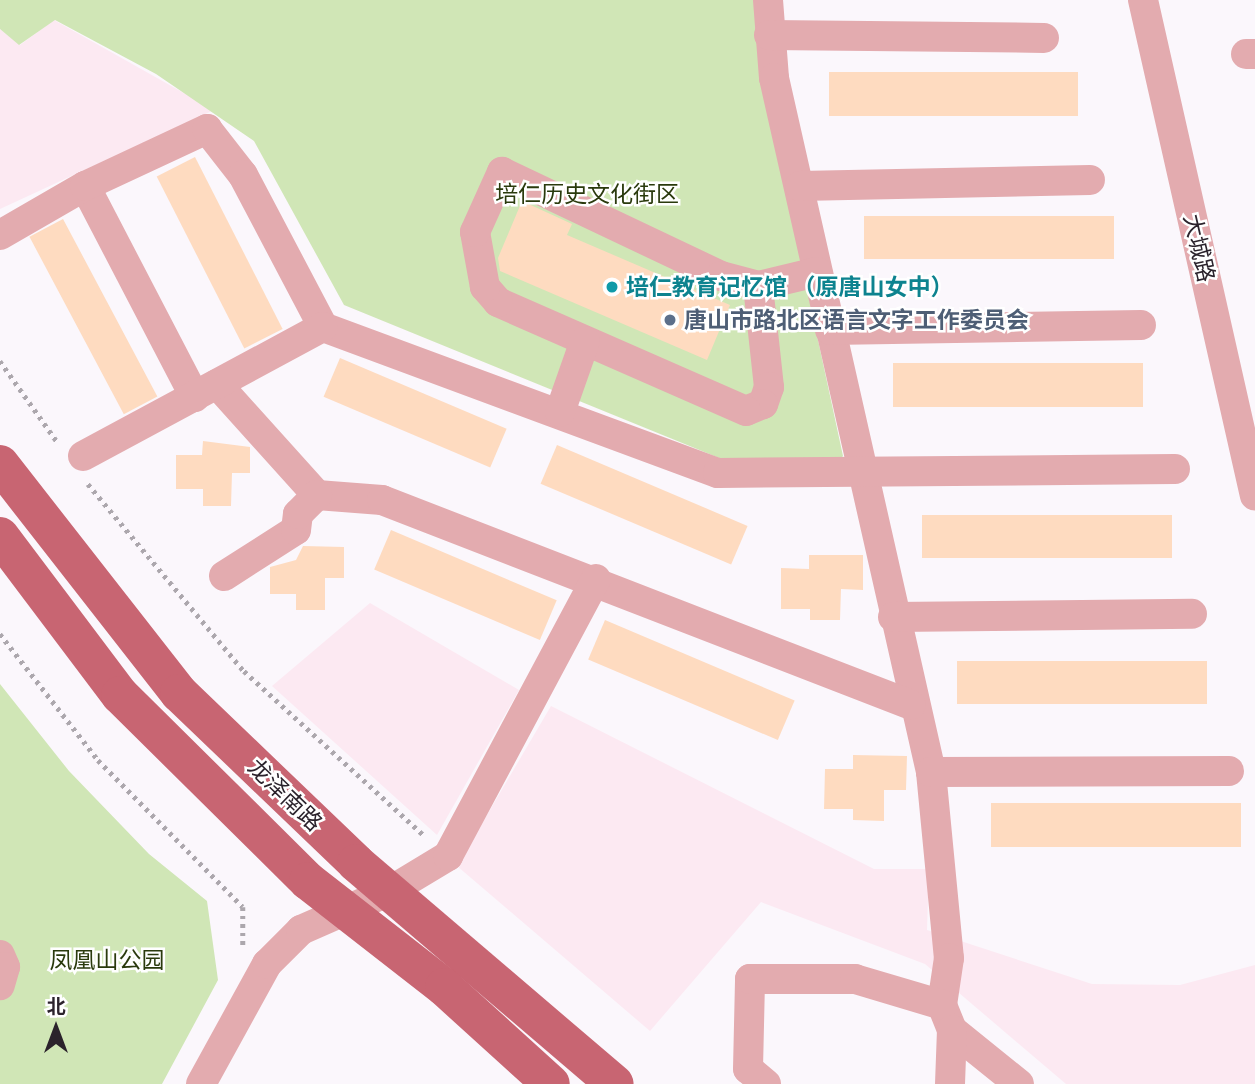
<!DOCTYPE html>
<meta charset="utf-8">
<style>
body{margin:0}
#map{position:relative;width:1255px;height:1084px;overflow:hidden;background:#fbf7fc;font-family:"Fira Sans","Noto Sans SC",sans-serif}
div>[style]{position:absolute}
.commercial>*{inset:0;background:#fce9f2}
.green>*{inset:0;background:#d0e6b6}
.building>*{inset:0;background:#fedbc0;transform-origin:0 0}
.path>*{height:4.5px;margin-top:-2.25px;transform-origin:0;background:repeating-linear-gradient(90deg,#aca7ad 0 3.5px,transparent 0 8.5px)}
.minor>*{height:30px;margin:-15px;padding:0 15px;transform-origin:15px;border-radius:15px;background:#e3abaf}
.major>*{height:38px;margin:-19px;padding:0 19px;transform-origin:19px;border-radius:19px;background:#c86572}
.dots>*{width:19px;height:19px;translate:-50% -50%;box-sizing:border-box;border:4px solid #fff;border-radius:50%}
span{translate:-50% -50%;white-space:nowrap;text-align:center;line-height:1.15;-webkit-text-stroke:5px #fff;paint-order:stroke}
.park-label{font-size:23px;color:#2a3a0d}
.street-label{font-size:23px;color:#2b232c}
.culture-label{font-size:23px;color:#0d838f;font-weight:700}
.left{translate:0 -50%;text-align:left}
.service-label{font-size:23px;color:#4e5e75;font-weight:700}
.north{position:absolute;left:21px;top:993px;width:70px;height:70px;-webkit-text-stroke:5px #fff;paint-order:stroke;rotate:0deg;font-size:19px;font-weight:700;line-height:28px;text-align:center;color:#2b232c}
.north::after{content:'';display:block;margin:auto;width:24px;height:32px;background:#2b232c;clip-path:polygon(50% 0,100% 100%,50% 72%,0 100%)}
</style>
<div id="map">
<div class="commercial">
<div style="clip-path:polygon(54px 20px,214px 110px,0 209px,0 29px,20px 45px)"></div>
<div style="clip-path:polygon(370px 603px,519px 690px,437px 835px,272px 686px)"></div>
<div style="clip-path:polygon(551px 706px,874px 869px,929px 869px,927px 930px,1092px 984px,1180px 985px,1255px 965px,1255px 1084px,1066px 1084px,925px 964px,761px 902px,650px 1031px,457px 866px)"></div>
</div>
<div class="green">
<div style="clip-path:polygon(0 0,760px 0,760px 71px,843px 456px,835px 466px,724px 460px,344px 305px,254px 141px,156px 74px,55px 20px,19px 45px,0 29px)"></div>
<div style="clip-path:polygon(0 684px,69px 771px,149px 854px,207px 901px,218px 980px,162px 1084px,0 1084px)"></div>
</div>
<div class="building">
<div style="left:1078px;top:72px;width:44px;height:249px;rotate:90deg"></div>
<div style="left:195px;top:157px;width:193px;height:43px;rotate:63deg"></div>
<div style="clip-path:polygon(522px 201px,572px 224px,567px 235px,730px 305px,707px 360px,500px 271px,498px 258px)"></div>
<div style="left:1114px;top:216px;width:43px;height:250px;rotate:90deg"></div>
<div style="left:63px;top:219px;width:201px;height:38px;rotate:62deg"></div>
<div style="left:340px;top:358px;width:181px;height:42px;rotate:23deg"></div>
<div style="left:1143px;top:363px;width:44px;height:250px;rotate:90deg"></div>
<div style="clip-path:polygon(203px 441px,250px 447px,250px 473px,232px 473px,231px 506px,203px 506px,203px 489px,176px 489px,176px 455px,202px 455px)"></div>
<div style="left:557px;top:445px;width:207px;height:42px;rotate:23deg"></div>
<div style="left:922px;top:515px;width:250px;height:43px"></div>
<div style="left:391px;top:530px;width:180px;height:43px;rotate:23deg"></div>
<div style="clip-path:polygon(303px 546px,344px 547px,344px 578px,325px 578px,325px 610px,296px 610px,296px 594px,270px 594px,270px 567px,296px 560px)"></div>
<div style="clip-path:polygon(809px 555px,863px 555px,863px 590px,841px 589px,840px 620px,810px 620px,810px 609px,781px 609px,781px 568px,809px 569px)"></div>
<div style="left:605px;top:620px;width:206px;height:43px;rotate:23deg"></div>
<div style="left:1207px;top:661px;width:43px;height:250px;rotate:90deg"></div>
<div style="clip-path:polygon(853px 755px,907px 756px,906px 790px,884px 790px,884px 821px,853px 820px,853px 809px,824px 809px,825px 769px,853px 769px)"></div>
<div style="left:1241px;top:803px;width:44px;height:250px;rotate:90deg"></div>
</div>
<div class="path">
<div style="left:0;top:361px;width:100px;rotate:54.7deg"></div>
<div style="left:88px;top:484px;width:244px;rotate:50.2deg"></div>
<div style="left:244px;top:671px;width:245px;rotate:42.4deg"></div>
<div style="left:0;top:634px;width:160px;rotate:52.1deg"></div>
<div style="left:98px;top:760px;width:206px;rotate:45.4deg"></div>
<div style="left:243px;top:907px;width:39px;rotate:90deg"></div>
</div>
<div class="minor">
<div style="left:768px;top:0;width:78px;rotate:85.6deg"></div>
<div style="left:774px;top:78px;width:712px;rotate:77.25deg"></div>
<div style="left:931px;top:772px;width:187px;rotate:84.5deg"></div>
<div style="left:949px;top:958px;width:48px;rotate:98.5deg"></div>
<div style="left:942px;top:1005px;width:27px;rotate:68deg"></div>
<div style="left:952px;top:1030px;width:86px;rotate:38.9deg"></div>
<div style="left:1143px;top:0;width:508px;rotate:77.28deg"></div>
<div style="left:769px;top:35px;width:275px;rotate:0.6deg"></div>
<div style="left:1246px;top:54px;width:9px"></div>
<div style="left:85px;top:186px;width:238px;rotate:62.5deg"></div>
<div style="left:800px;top:186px;width:290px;rotate:-1.2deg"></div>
<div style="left:0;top:235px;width:98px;rotate:-30deg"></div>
<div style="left:85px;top:186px;width:135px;rotate:-25deg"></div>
<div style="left:207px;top:129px;width:58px;rotate:52deg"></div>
<div style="left:243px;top:175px;width:172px;rotate:62.2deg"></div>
<div style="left:323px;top:327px;width:421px;rotate:20.3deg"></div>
<div style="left:718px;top:473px;width:457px;rotate:-0.5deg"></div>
<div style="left:758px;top:286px;width:102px;rotate:83.8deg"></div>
<div style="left:769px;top:387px;width:18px;rotate:109deg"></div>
<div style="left:763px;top:404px;width:18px;rotate:158deg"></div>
<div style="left:746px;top:411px;width:271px;rotate:-156.3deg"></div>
<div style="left:498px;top:302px;width:20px;rotate:-131deg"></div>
<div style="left:485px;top:287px;width:56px;rotate:-100.3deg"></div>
<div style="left:475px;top:232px;width:66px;rotate:-65.8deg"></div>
<div style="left:502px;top:172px;width:242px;rotate:25.4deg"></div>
<div style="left:721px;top:276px;width:38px;rotate:15deg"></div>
<div style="left:758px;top:286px;width:61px;rotate:-13.3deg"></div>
<div style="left:830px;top:330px;width:311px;rotate:-0.9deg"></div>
<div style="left:217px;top:384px;width:149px;rotate:48deg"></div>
<div style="left:317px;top:495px;width:65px;rotate:4.4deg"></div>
<div style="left:382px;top:500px;width:567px;rotate:21.18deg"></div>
<div style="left:560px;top:412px;width:75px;rotate:-70.6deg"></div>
<div style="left:83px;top:456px;width:272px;rotate:-28.3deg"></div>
<div style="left:224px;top:576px;width:85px;rotate:-32.6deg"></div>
<div style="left:296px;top:530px;width:16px;rotate:-83deg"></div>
<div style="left:298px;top:514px;width:27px;rotate:-45deg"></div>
<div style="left:893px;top:617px;width:299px;rotate:-0.6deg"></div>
<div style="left:931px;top:772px;width:298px;rotate:-0.2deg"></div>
<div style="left:0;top:955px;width:13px;rotate:67deg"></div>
<div style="left:5px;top:967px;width:19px;rotate:106deg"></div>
<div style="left:201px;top:1084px;width:137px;rotate:-61.2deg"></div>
<div style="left:267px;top:964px;width:48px;rotate:-45deg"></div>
<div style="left:301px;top:930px;width:97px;rotate:-23.7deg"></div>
<div style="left:390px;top:891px;width:68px;rotate:-31.1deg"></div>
<div style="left:448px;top:856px;width:314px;rotate:-61.9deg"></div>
<div style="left:766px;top:1084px;width:23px;rotate:-140deg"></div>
<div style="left:748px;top:1069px;width:90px;rotate:-88.7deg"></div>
<div style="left:750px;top:979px;width:105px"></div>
<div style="left:855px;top:979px;width:91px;rotate:16.6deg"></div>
<div style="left:950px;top:1084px;width:54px;rotate:-87.9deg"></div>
</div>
<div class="major">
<div style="left:0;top:464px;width:291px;rotate:52deg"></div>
<div style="left:179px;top:693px;width:245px;rotate:43.8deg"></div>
<div style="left:356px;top:863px;width:340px;rotate:40.5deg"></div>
<div style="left:0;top:536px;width:199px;rotate:53deg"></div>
<div style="left:120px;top:695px;width:264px;rotate:44.7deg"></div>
<div style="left:308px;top:881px;width:172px;rotate:37.9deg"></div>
<div style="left:444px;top:987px;width:144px;rotate:42.2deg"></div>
</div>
<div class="dots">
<div style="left:612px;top:287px;background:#0f9aa8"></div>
<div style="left:670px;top:320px;background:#5c6f8a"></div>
</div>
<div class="park-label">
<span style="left:587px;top:194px">培仁历史文化街区</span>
<span style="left:107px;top:960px">凤凰山公园</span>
</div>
<div class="street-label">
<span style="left:1199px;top:248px;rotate:77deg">大城路</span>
<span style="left:285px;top:795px;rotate:44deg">龙泽南路</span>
</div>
<div class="culture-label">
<span class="left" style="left:626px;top:287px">培仁教育记忆馆 （原唐山女中）</span>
</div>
<div class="service-label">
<span class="left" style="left:684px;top:320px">唐山市路北区语言文字工作委员会</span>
</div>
<div class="north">北</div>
</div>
